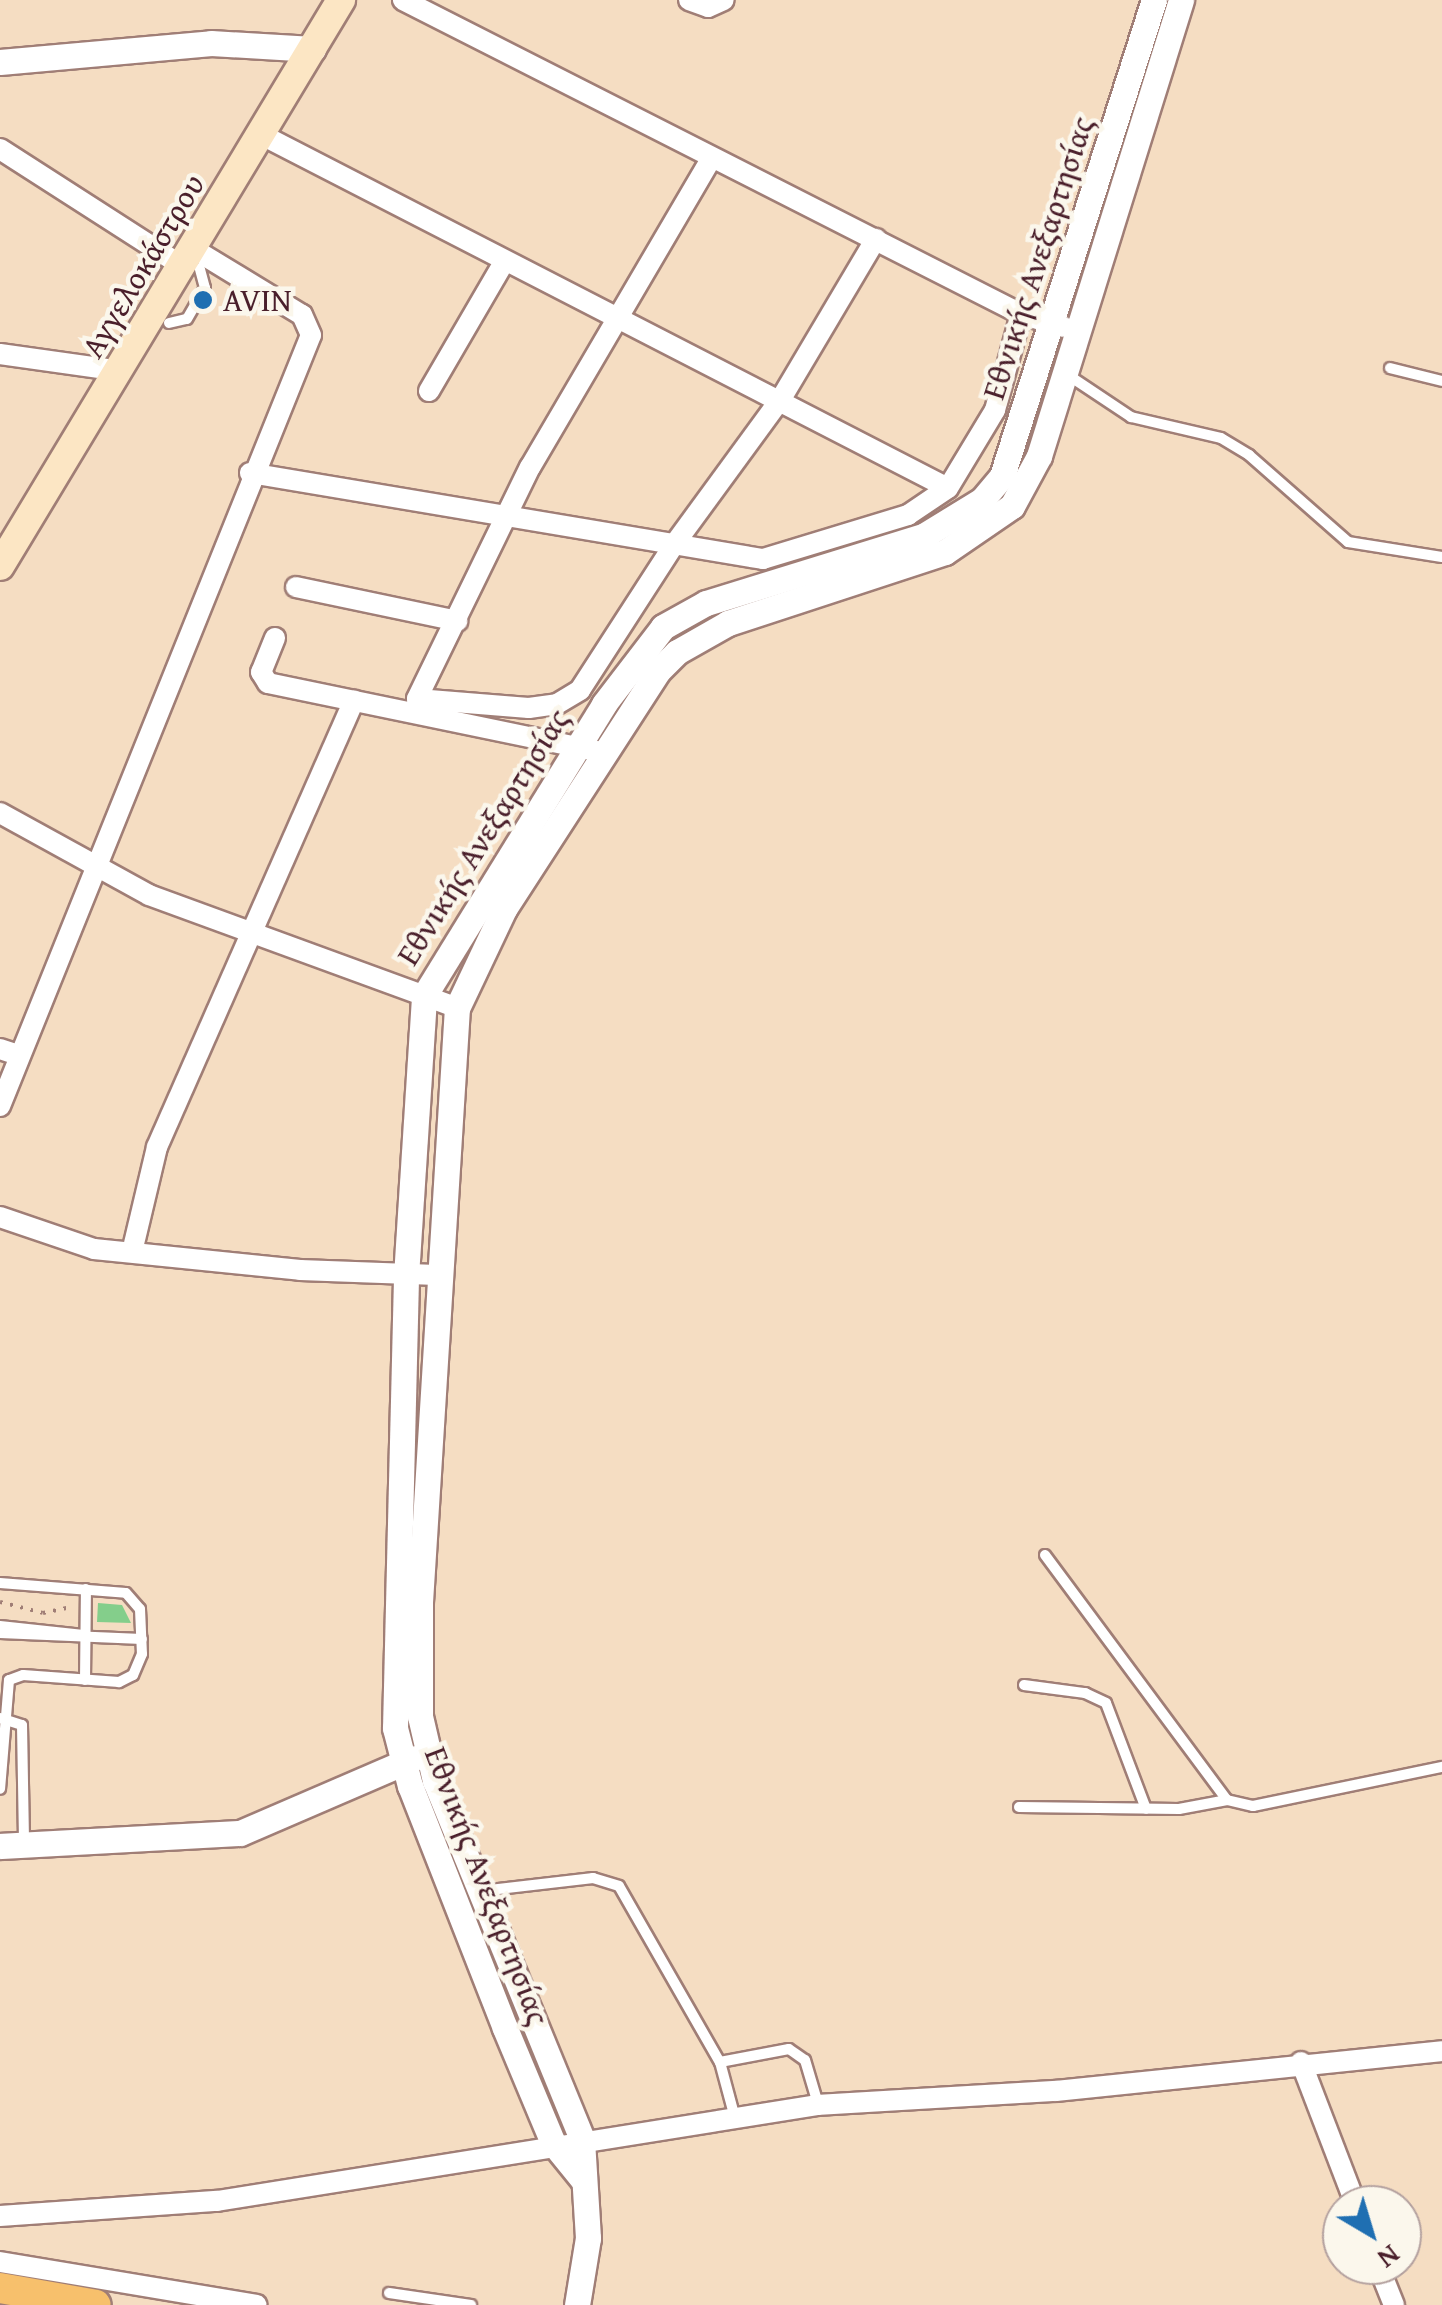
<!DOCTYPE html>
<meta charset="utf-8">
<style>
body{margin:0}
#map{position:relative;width:1442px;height:2305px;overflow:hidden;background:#f5ddc2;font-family:"Gentium Book Plus",serif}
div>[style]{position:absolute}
.green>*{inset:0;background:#84ce8b}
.path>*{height:4px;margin-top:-2px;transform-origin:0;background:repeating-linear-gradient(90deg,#a07e76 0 2.5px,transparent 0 10.5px)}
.roads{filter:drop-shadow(2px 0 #a07e76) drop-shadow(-2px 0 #a07e76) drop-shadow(0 2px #a07e76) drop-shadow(0 -2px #a07e76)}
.service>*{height:10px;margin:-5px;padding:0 5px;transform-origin:5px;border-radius:5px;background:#fff}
.minor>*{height:20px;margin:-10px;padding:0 10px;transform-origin:10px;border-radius:10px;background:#fff}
.tertiary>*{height:25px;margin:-12.5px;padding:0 12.5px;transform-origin:12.5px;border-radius:12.5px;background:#fff}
.secondary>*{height:28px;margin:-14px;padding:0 14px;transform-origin:14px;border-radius:14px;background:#fce6c4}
.primary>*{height:30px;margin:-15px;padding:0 15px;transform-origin:15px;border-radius:15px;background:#f7c06c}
.dots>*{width:28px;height:28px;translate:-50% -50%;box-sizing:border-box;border:5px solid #fbf7ec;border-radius:50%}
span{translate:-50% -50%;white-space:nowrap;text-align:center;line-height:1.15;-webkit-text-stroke:9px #fbf7ec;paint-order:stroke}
.street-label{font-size:32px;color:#4a1f2b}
.poi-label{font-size:32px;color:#4a1f2b}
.left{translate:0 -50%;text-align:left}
.north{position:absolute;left:1322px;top:2185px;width:100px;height:100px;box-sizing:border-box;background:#fbf7ec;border:2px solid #b4a19f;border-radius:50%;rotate:142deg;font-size:28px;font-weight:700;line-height:40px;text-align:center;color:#4a1f2b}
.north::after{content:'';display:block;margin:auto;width:35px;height:45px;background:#1f6fb2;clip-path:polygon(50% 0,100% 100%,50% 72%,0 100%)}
</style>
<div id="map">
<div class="green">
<div style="clip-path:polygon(98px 1603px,122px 1605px,131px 1623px,97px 1622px)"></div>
</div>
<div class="path">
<div style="left:0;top:1602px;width:44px;rotate:14.3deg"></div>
<div style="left:43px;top:1613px;width:30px;rotate:-12deg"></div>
</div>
<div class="roads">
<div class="service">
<div style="left:169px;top:323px;width:18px;rotate:-13deg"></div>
<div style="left:187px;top:319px;width:36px;rotate:-60deg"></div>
<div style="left:205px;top:288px;width:20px;rotate:-105deg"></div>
<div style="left:1390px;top:368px;width:54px;rotate:14deg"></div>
<div style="left:1068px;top:375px;width:76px;rotate:33.7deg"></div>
<div style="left:1131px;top:417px;width:92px;rotate:13.1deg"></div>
<div style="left:1221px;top:438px;width:33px;rotate:31deg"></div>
<div style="left:1249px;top:455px;width:132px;rotate:41.3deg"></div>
<div style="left:1348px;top:542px;width:95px;rotate:9.1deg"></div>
<div style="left:1045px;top:1555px;width:305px;rotate:53.4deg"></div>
<div style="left:1227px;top:1800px;width:27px;rotate:13deg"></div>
<div style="left:1253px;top:1806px;width:193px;rotate:-11.7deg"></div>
<div style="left:0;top:1583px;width:126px;rotate:4.5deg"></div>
<div style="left:126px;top:1593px;width:21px;rotate:49deg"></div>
<div style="left:140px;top:1609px;width:45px;rotate:87.5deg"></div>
<div style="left:142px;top:1654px;width:23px;rotate:113deg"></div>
<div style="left:133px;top:1675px;width:16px;rotate:153deg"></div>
<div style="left:119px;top:1682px;width:96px;rotate:-175.8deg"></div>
<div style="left:23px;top:1675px;width:15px;rotate:160deg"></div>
<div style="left:9px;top:1680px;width:109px;rotate:94.7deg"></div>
<div style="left:0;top:1626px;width:84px;rotate:6.1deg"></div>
<div style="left:0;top:1633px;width:142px;rotate:2.4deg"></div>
<div style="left:85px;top:1680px;width:91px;rotate:-89.4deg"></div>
<div style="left:1024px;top:1685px;width:62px;rotate:7.5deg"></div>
<div style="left:1085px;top:1693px;width:23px;rotate:25deg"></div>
<div style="left:1106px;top:1703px;width:113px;rotate:69.3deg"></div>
<div style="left:0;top:1718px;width:23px;rotate:18deg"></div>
<div style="left:22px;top:1725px;width:117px;rotate:89deg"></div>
<div style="left:1019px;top:1807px;width:160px;rotate:0.7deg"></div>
<div style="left:1179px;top:1809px;width:49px;rotate:-10.6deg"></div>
<div style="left:481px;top:1891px;width:113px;rotate:-6.6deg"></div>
<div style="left:593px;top:1878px;width:27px;rotate:17deg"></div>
<div style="left:619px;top:1886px;width:203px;rotate:60.2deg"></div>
<div style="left:735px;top:2118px;width:58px;rotate:-105deg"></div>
<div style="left:720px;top:2062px;width:70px;rotate:-10.7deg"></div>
<div style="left:789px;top:2049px;width:19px;rotate:35deg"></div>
<div style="left:805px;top:2060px;width:46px;rotate:73.5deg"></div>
<div style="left:389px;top:2293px;width:83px;rotate:8.3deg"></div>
</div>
<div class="minor">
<div style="left:403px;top:0;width:693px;rotate:26.93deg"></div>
<div style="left:1021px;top:314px;width:45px;rotate:16.8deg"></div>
<div style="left:689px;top:0;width:20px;rotate:20deg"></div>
<div style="left:708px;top:7px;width:17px;rotate:-24deg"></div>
<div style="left:262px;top:135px;width:771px;rotate:27.23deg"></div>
<div style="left:0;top:149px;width:219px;rotate:32.7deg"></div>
<div style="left:711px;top:159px;width:357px;rotate:120.4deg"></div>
<div style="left:530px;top:467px;width:258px;rotate:116deg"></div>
<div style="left:417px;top:699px;width:112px;rotate:4.6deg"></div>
<div style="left:529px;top:708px;width:28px;rotate:-8deg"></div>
<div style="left:557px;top:704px;width:27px;rotate:-31deg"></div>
<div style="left:580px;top:690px;width:171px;rotate:-57.1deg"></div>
<div style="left:673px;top:546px;width:185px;rotate:-53.8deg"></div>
<div style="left:782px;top:397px;width:184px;rotate:-59.3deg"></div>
<div style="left:0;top:354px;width:122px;rotate:8deg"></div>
<div style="left:429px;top:391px;width:149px;rotate:-59.8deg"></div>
<div style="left:250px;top:473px;width:520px;rotate:9.52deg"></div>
<div style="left:763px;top:559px;width:152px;rotate:-16.9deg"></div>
<div style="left:908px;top:515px;width:48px;rotate:-34deg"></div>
<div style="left:948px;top:488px;width:91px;rotate:-58.9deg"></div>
<div style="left:995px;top:410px;width:99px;rotate:-74.8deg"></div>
<div style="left:296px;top:587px;width:165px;rotate:11.9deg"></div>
<div style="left:275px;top:638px;width:37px;rotate:112deg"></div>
<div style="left:261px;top:672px;width:13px;rotate:58deg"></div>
<div style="left:268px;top:683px;width:344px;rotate:11.7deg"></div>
<div style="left:0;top:813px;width:170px;rotate:28.8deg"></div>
<div style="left:149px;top:895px;width:328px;rotate:20.1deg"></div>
<div style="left:0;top:1049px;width:20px;rotate:18deg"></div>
<div style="left:0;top:1106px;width:831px;rotate:-68.03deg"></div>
<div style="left:311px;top:335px;width:22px;rotate:-114deg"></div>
<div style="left:302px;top:315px;width:125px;rotate:-148.7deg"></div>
<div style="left:0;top:1217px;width:99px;rotate:18.8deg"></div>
<div style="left:94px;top:1249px;width:207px;rotate:5.8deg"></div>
<div style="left:300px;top:1270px;width:137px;rotate:2.1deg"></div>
<div style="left:132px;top:1252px;width:108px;rotate:-76.6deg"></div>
<div style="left:157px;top:1147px;width:488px;rotate:-66.2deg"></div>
<div style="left:1301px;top:2062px;width:153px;rotate:69deg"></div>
<div style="left:0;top:2216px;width:218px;rotate:-4deg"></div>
<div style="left:217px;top:2201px;width:609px;rotate:-9.08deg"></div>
<div style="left:818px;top:2105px;width:238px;rotate:-3.4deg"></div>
<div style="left:1056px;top:2091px;width:388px;rotate:-5.9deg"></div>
<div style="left:0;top:2262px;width:260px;rotate:9.5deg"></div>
<div style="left:1378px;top:2265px;width:43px;rotate:68.2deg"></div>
</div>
<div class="tertiary">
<div style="left:0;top:62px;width:212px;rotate:-5.1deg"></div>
<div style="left:211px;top:43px;width:102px;rotate:3.4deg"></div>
<div style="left:0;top:1846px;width:240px;rotate:-3.1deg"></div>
<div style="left:240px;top:1833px;width:189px;rotate:-23.3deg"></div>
<div style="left:583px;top:2180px;width:48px;rotate:-129deg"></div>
<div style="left:553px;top:2143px;width:125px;rotate:-112.7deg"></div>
<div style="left:505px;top:2028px;width:260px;rotate:-111.4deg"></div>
<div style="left:410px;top:1786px;width:60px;rotate:-104.5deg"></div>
<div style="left:395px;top:1728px;width:452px;rotate:-88.6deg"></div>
<div style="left:406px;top:1276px;width:281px;rotate:-86.3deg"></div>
<div style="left:424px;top:996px;width:343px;rotate:-58.3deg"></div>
<div style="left:604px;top:704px;width:97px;rotate:-52.5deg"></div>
<div style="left:663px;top:627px;width:49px;rotate:-29.2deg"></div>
<div style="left:706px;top:603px;width:229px;rotate:-17.2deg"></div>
<div style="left:925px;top:535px;width:67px;rotate:-31.6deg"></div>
<div style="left:982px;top:500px;width:31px;rotate:-50deg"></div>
<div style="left:1002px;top:476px;width:500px;rotate:-72.3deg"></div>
<div style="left:577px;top:2305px;width:68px;rotate:-80.7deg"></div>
<div style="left:588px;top:2238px;width:99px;rotate:-93.5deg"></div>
<div style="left:582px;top:2139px;width:387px;rotate:-112.3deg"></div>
<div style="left:435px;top:1781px;width:67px;rotate:-103deg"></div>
<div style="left:420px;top:1716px;width:114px;rotate:-90deg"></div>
<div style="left:420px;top:1602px;width:595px;rotate:-86.44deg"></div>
<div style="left:457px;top:1008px;width:110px;rotate:-64.6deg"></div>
<div style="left:504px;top:909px;width:283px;rotate:-57.1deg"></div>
<div style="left:658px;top:671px;width:27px;rotate:-45deg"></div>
<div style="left:677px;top:652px;width:59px;rotate:-29.6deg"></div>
<div style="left:728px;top:623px;width:228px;rotate:-18.1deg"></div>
<div style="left:945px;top:552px;width:81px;rotate:-34.5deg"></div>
<div style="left:1012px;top:506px;width:57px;rotate:-61.6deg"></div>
<div style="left:1039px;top:456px;width:478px;rotate:-72.7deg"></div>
</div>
<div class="secondary">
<div style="left:0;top:566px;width:661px;rotate:-58.93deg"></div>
</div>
<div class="primary">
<div style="left:0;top:2288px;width:97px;rotate:10deg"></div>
</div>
</div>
<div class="dots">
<div style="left:203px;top:300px;background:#1f6fb2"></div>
</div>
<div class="street-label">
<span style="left:1038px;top:258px;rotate:-72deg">Εθνικής Ανεξαρτησίας</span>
<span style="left:143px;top:266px;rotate:-59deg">Αγγελοκάστρου</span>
<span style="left:483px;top:837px;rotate:-58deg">Εθνικής Ανεξαρτησίας</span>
<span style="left:487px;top:1886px;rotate:69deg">Εθνικής Ανεξαρτησίας</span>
</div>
<div class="poi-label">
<span class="left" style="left:223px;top:300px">AVIN</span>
</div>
<div class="north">N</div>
</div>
